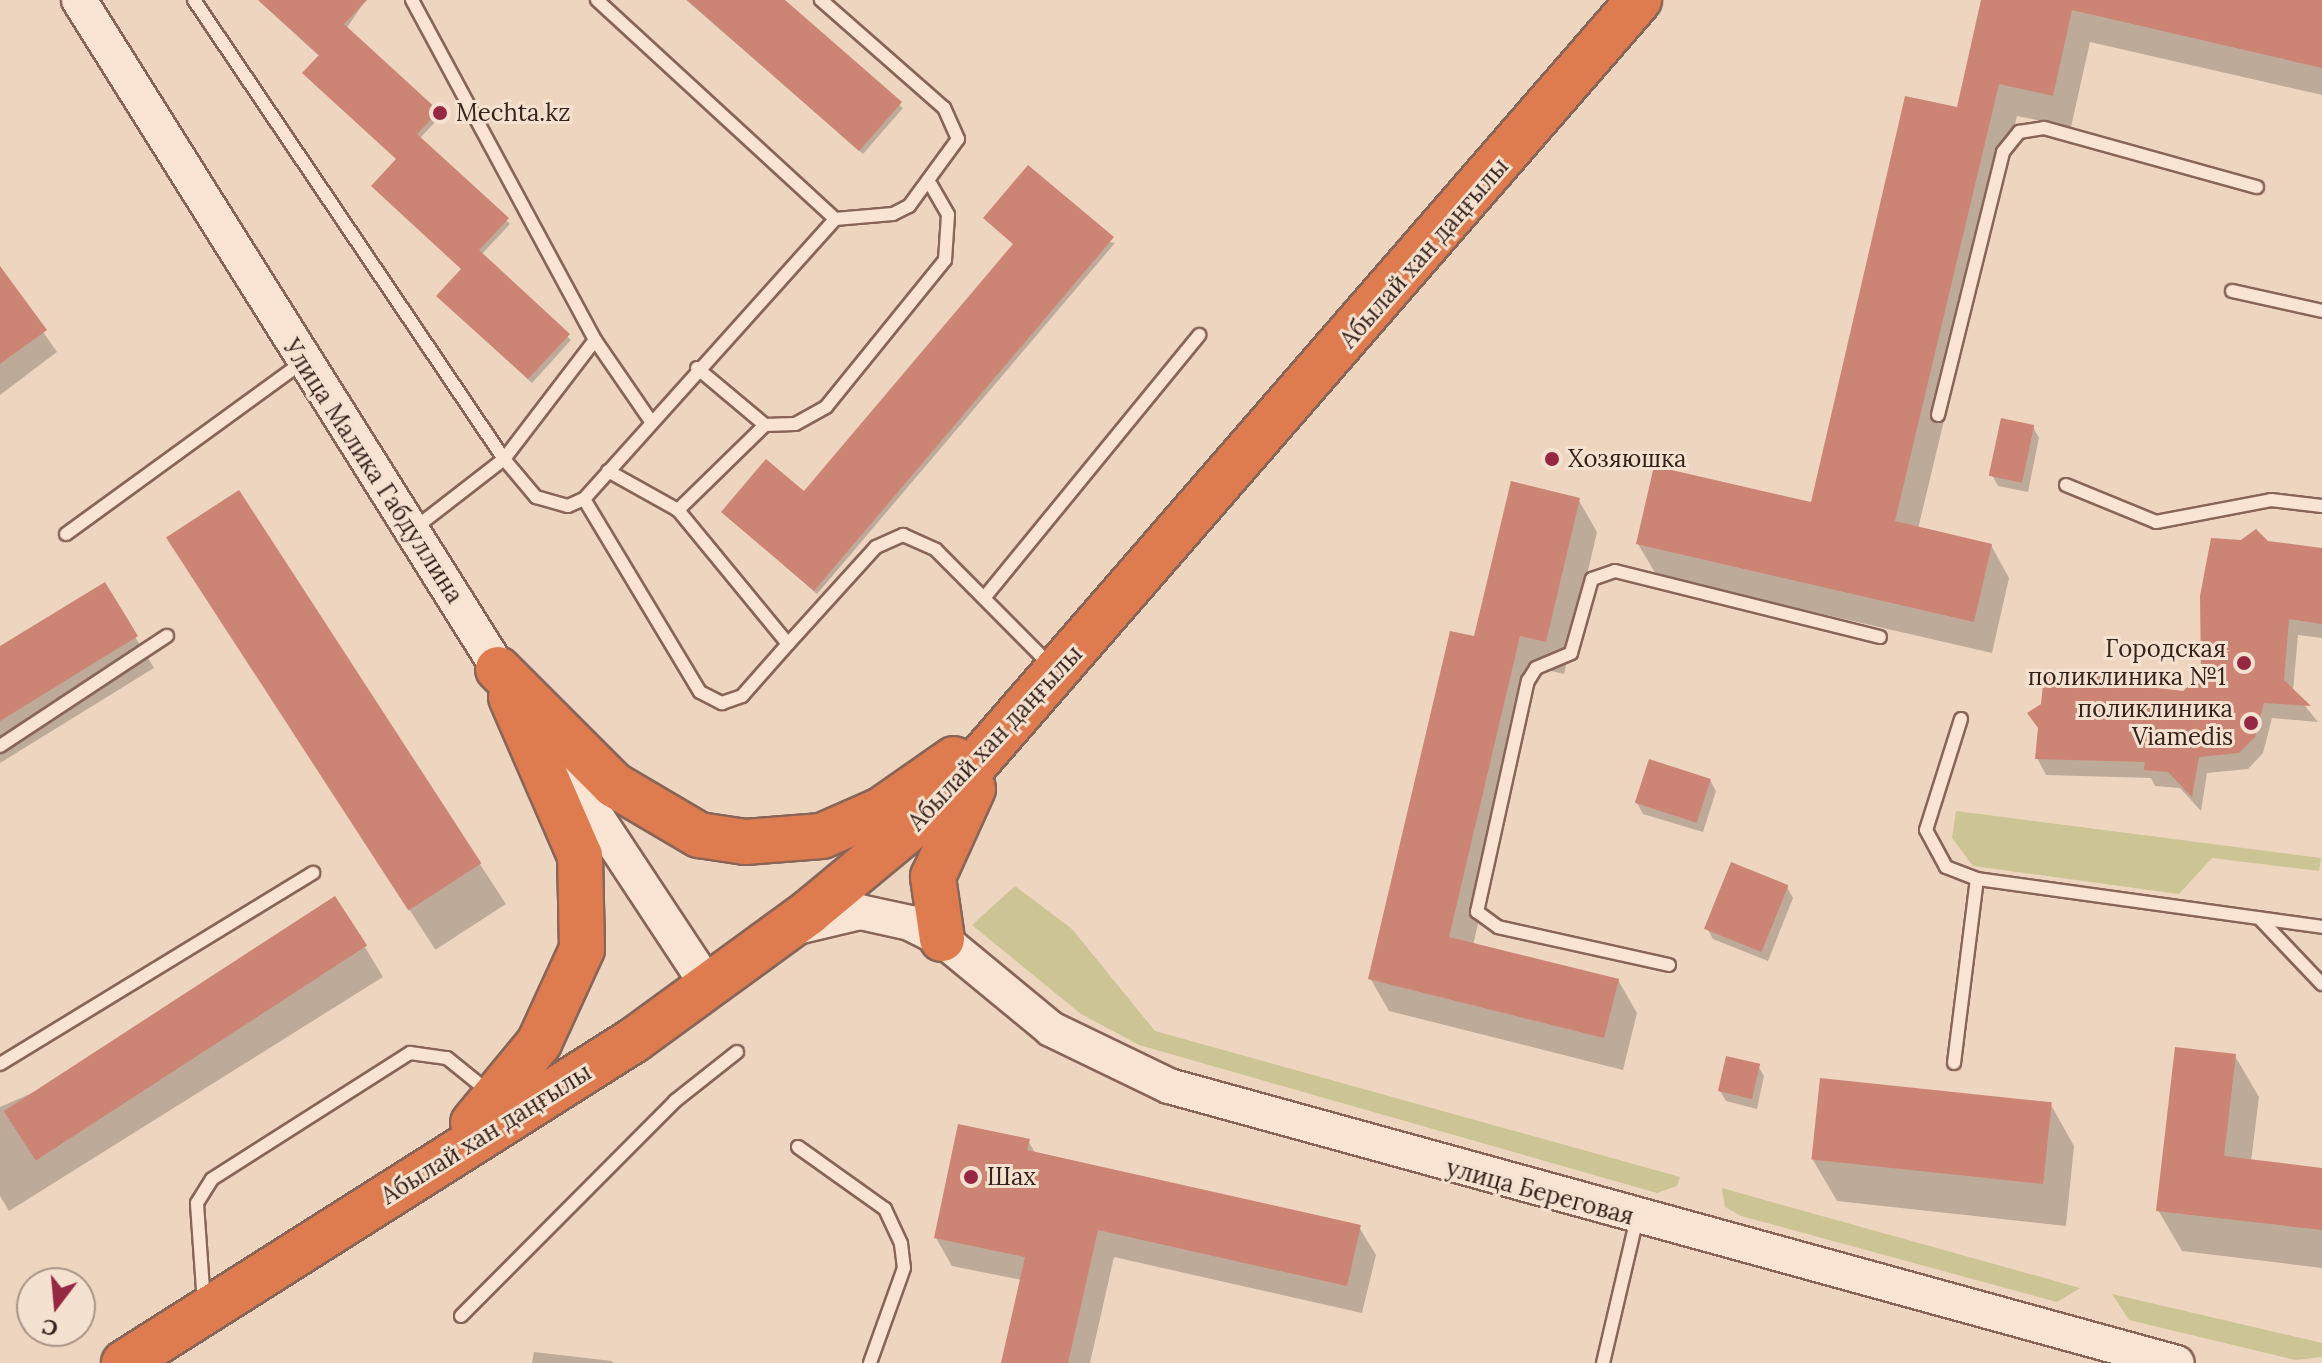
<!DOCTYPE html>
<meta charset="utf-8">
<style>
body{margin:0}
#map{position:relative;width:2322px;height:1363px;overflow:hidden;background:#eed5c0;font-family:Lora,serif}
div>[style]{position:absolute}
.green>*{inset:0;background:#ccc494}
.shadow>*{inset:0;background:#0003;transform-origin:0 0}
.building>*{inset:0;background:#cc8475;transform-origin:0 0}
.roads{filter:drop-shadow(2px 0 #876558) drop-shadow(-2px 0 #876558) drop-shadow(0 2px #876558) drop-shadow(0 -2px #876558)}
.lane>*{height:12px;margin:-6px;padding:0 6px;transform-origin:6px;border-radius:6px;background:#f9e4d3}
.secondary>*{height:34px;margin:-17px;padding:0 17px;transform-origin:17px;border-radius:17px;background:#f9e4d3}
.highway>*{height:44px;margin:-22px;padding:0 22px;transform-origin:22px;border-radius:22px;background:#df7c4f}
.dots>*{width:22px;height:22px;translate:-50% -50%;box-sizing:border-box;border:4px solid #f5e1cf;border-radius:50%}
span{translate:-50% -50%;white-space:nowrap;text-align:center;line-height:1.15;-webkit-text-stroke:6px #f5e1cf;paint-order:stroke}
.poi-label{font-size:24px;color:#36221c}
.left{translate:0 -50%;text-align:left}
.right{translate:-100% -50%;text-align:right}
.street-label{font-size:24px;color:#36221c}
.north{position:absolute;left:16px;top:1267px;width:80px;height:80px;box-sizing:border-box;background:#f5e1cf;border:2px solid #a99587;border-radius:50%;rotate:196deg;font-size:22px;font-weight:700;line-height:32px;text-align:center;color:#36221c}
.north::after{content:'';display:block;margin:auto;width:28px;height:36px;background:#962844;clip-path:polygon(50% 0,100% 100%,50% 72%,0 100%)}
</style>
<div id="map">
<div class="green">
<div style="clip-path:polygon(1956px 811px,2321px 858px,2319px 871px,2212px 858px,2179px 894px,1973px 866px,1952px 838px)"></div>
<div style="clip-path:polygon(1015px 886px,1072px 929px,1155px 1031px,1680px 1177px,1677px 1186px,1657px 1193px,1139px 1045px,1081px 1014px,972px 925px)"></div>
<div style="clip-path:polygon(1722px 1188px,2080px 1288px,2057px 1302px,1741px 1216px,1725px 1207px)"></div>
<div style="clip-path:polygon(2112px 1294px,2322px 1343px,2322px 1357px,2295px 1360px,2129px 1320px)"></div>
</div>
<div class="shadow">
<div style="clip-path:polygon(258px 0,363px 4px,346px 29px,440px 117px,419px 139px,510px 224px,481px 255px,571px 340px,532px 383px,442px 300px,463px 270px,373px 186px,398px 160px,320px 57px)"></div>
<div style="clip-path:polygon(686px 0,782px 0,903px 108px,863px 154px)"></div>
<div style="clip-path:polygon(1983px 0,2322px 3px,2322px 95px,2090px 42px,2071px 127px,2017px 116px,1918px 529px,1991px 545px,2009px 578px,1992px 653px,1657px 576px,1638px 544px,1812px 504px,1959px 109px)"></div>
<div style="clip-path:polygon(986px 219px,1115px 243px,817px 594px,723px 512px,805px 494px,1015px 246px)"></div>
<div style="clip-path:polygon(0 270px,57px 352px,0 395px)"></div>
<div style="clip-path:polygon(2033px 427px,2039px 438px,2028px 492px,1998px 486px,1992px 475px)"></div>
<div style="left:239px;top:493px;width:490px;height:84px;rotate:57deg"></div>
<div style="clip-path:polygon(1578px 499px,1597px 532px,1564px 674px,1539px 668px,1473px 945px,1618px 980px,1637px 1013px,1623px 1070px,1389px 1011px,1370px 978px,1476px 639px)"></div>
<div style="clip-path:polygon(2267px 542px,2322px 550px,2322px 638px,2298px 635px,2293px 691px,2318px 722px,2272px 718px,2263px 753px,2248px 769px,2207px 773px,2201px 811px,2180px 788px,2155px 786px,2151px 778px,2046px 775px,2037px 758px,2124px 686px,2184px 694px,2203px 676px)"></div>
<div style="clip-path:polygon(104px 585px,154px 668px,0 763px,0 648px)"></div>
<div style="clip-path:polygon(1710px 780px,1716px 791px,1703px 832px,1643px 814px,1637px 803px)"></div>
<div style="clip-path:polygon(1787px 887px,1793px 898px,1768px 961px,1713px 939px,1707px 928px)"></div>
<div style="clip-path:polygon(365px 947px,383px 977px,9px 1211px,0 1196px,0 1107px)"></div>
<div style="clip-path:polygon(2235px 1056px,2259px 1097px,2251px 1162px,2322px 1170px,2322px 1268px,2182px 1251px,2158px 1210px)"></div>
<div style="clip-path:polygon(1758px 1066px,1764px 1076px,1757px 1109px,1726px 1101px,1720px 1091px)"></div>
<div style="clip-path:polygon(2051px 1105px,2074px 1146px,2066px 1226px,1837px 1201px,1813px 1160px)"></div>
<div style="clip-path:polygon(1028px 1141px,1036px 1154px,1359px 1227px,1376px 1255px,1362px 1313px,1114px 1257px,1090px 1363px,1003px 1363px,1022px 1280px,952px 1266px,936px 1238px)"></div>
<div style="clip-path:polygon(534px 1352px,612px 1361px,613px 1363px,532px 1363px)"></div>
</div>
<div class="building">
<div style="clip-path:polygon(258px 0,367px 0,344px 24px,439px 111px,417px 134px,509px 218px,479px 250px,570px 334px,528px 379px,436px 296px,461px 269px,371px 186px,396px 159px,302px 73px,319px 55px)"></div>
<div style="clip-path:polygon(687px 0,785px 0,902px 102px,859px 151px)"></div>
<div style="clip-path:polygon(1981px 0,2322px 0,2322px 68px,2072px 10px,2053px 96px,1999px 84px,1895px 521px,1992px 544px,1974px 622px,1636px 544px,1654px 466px,1811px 502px,1905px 96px,1957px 107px)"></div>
<div style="clip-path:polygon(1028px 165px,1114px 237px,814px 591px,721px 512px,766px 459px,804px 491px,1013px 244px,983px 218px)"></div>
<div style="clip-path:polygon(0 266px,47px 330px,0 364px)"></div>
<div style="left:2001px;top:418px;width:34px;height:59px;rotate:12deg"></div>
<div style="clip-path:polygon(1511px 481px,1580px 498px,1546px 642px,1520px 636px,1449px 937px,1619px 979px,1604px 1038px,1368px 979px,1450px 631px,1474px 636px)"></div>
<div style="left:239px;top:490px;width:445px;height:87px;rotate:57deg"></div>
<div style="clip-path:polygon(2256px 529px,2268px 541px,2322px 548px,2322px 624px,2289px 619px,2284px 680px,2311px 706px,2264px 703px,2255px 737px,2239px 753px,2199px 757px,2192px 797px,2168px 772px,2144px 770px,2145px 762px,2035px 759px,2038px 728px,2027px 713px,2041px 704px,2044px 674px,2090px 680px,2104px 671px,2124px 684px,2183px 691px,2201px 675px,2200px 596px,2211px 538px,2241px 540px)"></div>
<div style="clip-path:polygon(105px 582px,138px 636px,0 721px,0 646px)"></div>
<div style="left:1649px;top:759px;width:65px;height:46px;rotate:18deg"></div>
<div style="left:1731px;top:862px;width:62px;height:72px;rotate:22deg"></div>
<div style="left:335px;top:896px;width:59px;height:395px;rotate:57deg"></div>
<div style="clip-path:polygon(2175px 1047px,2236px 1054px,2224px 1156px,2322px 1168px,2322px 1230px,2156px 1211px)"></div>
<div style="left:1726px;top:1056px;width:35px;height:36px;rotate:13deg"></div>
<div style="left:1820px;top:1078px;width:233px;height:82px;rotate:6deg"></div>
<div style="clip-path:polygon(958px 1124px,1030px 1139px,1027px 1150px,1361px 1225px,1347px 1286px,1098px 1230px,1068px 1363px,1001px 1363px,1025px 1257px,934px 1238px)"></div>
</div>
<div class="roads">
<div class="lane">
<div style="left:194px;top:0;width:554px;rotate:55.97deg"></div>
<div style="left:504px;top:459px;width:50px;rotate:49.9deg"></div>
<div style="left:536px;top:497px;width:33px;rotate:16deg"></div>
<div style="left:568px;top:506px;width:17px;rotate:-24deg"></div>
<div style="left:584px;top:499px;width:376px;rotate:-48.1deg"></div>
<div style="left:835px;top:219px;width:58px;rotate:-4.9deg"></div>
<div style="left:893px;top:214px;width:18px;rotate:-27deg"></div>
<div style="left:909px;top:206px;width:83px;rotate:-53.8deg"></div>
<div style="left:958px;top:139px;width:34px;rotate:-114deg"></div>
<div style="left:944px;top:108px;width:164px;rotate:-138.7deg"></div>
<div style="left:412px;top:0;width:386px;rotate:61.7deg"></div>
<div style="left:595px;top:340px;width:150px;rotate:127.4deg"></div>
<div style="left:504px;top:459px;width:113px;rotate:142.2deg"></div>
<div style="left:597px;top:0;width:323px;rotate:42.6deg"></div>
<div style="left:931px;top:185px;width:34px;rotate:60deg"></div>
<div style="left:948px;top:215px;width:45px;rotate:93.8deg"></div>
<div style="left:945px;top:260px;width:189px;rotate:129deg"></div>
<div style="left:826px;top:407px;width:35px;rotate:151deg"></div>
<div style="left:795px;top:424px;width:30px;rotate:178deg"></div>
<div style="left:765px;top:425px;width:122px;rotate:135.7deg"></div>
<div style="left:678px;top:510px;width:173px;rotate:50.6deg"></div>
<div style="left:788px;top:644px;width:131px;rotate:-47.8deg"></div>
<div style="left:876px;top:547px;width:30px;rotate:-24deg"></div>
<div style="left:903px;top:535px;width:36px;rotate:24deg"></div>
<div style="left:936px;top:550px;width:163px;rotate:45.2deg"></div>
<div style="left:2232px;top:291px;width:92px;rotate:12.5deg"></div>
<div style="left:595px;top:340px;width:97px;rotate:55.5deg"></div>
<div style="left:697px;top:368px;width:89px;rotate:40deg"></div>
<div style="left:1938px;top:415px;width:271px;rotate:-76.1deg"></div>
<div style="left:2003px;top:152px;width:26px;rotate:-51deg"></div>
<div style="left:2019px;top:132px;width:25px;rotate:-9deg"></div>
<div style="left:2044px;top:128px;width:221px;rotate:15.5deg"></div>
<div style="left:608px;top:471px;width:80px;rotate:29.1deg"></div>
<div style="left:2066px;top:485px;width:97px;rotate:22.3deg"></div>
<div style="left:2156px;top:522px;width:117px;rotate:-10.8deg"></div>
<div style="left:2271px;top:500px;width:51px;rotate:6.7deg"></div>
<div style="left:584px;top:499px;width:225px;rotate:59deg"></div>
<div style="left:700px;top:692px;width:25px;rotate:27deg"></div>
<div style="left:722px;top:703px;width:21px;rotate:-19deg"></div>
<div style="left:742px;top:696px;width:69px;rotate:-48.5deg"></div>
<div style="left:66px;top:534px;width:291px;rotate:-36deg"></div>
<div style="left:984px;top:598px;width:340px;rotate:-50.7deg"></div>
<div style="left:1961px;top:719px;width:116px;rotate:107.5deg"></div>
<div style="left:1926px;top:830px;width:42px;rotate:61.6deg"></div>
<div style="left:1946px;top:867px;width:33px;rotate:21deg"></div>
<div style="left:1977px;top:879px;width:348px;rotate:7.9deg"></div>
<div style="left:0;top:746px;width:200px;rotate:-33.4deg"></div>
<div style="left:2260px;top:919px;width:90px;rotate:46.4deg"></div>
<div style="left:1669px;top:965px;width:175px;rotate:-167.5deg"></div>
<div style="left:1498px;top:927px;width:26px;rotate:-144deg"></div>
<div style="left:1477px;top:912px;width:237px;rotate:-77.6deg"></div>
<div style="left:1528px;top:681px;width:15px;rotate:-58deg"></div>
<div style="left:1536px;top:668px;width:38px;rotate:-23deg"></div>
<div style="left:1571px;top:653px;width:77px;rotate:-74.2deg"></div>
<div style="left:1592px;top:579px;width:24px;rotate:-19deg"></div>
<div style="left:1615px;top:571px;width:273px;rotate:14deg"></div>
<div style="left:1954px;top:1063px;width:185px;rotate:-82.9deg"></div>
<div style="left:0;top:1064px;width:367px;rotate:-31.4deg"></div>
<div style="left:798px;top:1147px;width:107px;rotate:35.5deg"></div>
<div style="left:885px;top:1209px;width:38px;rotate:65deg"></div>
<div style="left:901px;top:1244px;width:24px;rotate:83deg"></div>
<div style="left:904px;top:1268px;width:101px;rotate:109.7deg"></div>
<div style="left:204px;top:1304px;width:101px;rotate:-94deg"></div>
<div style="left:197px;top:1203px;width:28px;rotate:-58deg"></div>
<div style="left:212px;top:1179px;width:235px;rotate:-32.5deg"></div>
<div style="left:410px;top:1053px;width:37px;rotate:8deg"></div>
<div style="left:447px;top:1058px;width:54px;rotate:39deg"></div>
<div style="left:461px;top:1316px;width:303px;rotate:-45.1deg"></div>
<div style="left:675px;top:1101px;width:79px;rotate:-38.3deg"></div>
<div style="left:1603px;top:1363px;width:149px;rotate:-76.8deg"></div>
</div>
<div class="secondary">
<div style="left:79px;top:0;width:815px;rotate:57.89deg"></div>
<div style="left:542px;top:734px;width:302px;rotate:56.6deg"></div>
<div style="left:797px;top:927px;width:65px;rotate:-13.4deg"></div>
<div style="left:860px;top:912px;width:51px;rotate:12.4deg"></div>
<div style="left:910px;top:923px;width:36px;rotate:27deg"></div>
<div style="left:942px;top:939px;width:141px;rotate:39.5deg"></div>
<div style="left:1051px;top:1029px;width:131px;rotate:25.8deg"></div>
<div style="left:1169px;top:1086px;width:1045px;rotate:15.37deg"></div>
</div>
<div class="highway">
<div style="left:498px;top:669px;width:164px;rotate:45deg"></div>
<div style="left:614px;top:785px;width:99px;rotate:30.5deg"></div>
<div style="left:699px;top:835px;width:47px;rotate:8.7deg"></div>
<div style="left:745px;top:842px;width:77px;rotate:-4.5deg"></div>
<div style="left:822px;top:836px;width:64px;rotate:-23.8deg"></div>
<div style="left:881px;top:810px;width:89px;rotate:-34.9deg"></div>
<div style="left:942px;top:939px;width:63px;rotate:-98.3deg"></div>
<div style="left:933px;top:877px;width:97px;rotate:-65.6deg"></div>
<div style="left:473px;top:1123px;width:104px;rotate:-50.5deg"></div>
<div style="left:539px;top:1043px;width:103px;rotate:-65.4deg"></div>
<div style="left:582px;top:949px;width:93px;rotate:-91.2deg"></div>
<div style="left:580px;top:856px;width:173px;rotate:-113.5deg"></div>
<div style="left:124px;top:1363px;width:604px;rotate:-32.35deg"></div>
<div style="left:634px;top:1040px;width:215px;rotate:-36.1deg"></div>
<div style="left:808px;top:913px;width:177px;rotate:-39.7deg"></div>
<div style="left:944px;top:800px;width:1060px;rotate:-49.02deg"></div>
</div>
</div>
<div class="dots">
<div style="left:440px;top:113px;background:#962844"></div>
<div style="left:1552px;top:459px;background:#962844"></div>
<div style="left:2244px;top:663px;background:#962844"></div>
<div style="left:2251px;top:723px;background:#962844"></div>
<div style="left:971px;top:1177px;background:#962844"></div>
</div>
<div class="poi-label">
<span class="left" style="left:456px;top:113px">Mechta.kz</span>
<span class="left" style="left:1568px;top:459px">Хозяюшка</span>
<span class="right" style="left:2226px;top:663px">Городская<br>поликлиника №1</span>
<span class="right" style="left:2233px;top:723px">поликлиника<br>Viamedis</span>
<span class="left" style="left:987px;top:1177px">Шах</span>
</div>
<div class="street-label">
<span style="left:1424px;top:253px;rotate:-49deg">Абылай хан даңғылы</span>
<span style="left:373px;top:471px;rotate:57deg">Улица Малика Габдуллина</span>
<span style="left:995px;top:738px;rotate:-47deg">Абылай хан даңғылы</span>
<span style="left:486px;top:1134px;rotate:-32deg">Абылай хан даңғылы</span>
<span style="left:1540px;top:1192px;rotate:15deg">улица Береговая</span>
</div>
<div class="north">С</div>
</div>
